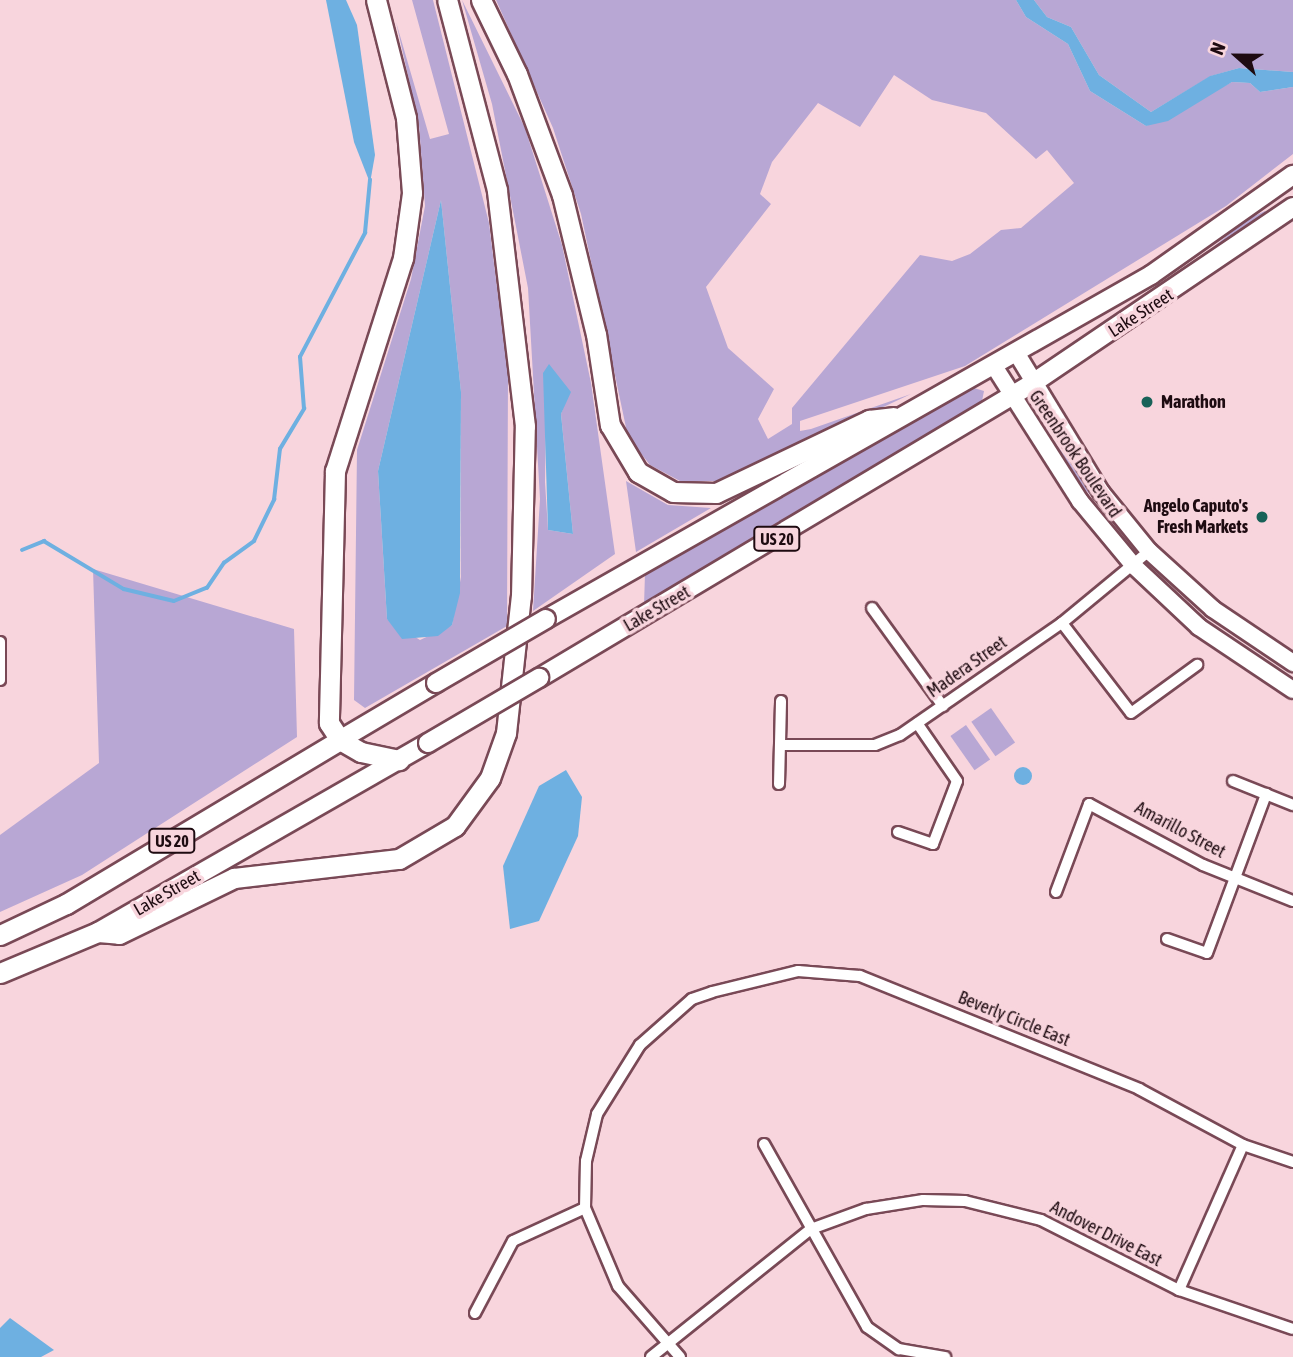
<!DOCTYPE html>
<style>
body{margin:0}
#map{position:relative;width:1293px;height:1357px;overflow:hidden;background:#f8d5dd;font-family:"Asap Condensed",sans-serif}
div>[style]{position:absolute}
.green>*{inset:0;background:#b8a7d4;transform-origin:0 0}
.water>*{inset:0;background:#6eb0e1}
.round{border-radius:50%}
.stream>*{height:3.5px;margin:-1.75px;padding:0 1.75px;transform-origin:1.75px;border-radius:1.75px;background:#6eb0e1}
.roads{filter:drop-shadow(2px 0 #794956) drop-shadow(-2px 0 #794956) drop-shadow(0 2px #794956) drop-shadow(0 -2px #794956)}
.street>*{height:10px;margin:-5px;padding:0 5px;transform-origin:5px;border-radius:5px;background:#fff}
.secondary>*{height:16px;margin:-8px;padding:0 8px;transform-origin:8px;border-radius:8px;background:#fff}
.primary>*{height:18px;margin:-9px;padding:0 9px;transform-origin:9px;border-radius:9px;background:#fff}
.highway>*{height:19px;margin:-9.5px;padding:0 9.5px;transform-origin:9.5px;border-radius:9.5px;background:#fff}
.bridges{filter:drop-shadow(2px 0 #794956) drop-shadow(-2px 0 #794956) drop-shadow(0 2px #794956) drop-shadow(0 -2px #794956)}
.primary-bridge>*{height:18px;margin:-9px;padding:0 9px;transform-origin:9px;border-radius:9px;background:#fff}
.dots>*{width:19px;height:19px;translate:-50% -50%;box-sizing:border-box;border:4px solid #f8d5dd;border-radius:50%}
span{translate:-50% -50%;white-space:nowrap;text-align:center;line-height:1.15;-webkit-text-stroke:7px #f8d5dd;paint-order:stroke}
.shield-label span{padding:2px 5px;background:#f8d5dd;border:2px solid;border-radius:5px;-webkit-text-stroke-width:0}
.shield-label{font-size:16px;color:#1e0b11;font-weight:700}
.street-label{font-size:18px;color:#1e0b11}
.poi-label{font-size:18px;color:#1e0b11;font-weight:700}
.left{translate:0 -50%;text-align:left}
.right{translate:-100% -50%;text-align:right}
.north{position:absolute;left:1202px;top:21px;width:70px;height:70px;-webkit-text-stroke:5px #f8d5dd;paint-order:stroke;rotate:291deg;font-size:19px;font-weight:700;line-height:28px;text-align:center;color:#1e0b11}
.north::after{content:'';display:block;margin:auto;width:24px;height:32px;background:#1e0b11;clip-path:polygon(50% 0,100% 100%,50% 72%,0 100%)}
</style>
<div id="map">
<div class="green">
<div style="clip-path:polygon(evenodd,412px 0,433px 0,489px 223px,508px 375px,507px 626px,365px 708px,354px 700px,357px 450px,411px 279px,425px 206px,419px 125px,396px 22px,430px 139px,449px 134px,412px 0,441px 200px,461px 392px,461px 577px,452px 625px,420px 640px,387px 619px,378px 471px,441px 200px)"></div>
<div style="clip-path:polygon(evenodd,462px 0,525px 128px,562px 245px,591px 383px,615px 554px,533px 611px,540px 499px,528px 288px,492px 104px,462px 0,565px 403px,561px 414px,573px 534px,548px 530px,545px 482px,546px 404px,565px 403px)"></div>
<div style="clip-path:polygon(evenodd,496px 0,1016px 0,1026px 17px,1068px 44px,1090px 91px,1146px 126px,1232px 82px,1250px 83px,1260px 92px,1293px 87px,1293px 154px,1226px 206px,965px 366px,800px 421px,800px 431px,811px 429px,911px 394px,743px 473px,721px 481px,680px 481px,650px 465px,628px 437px,581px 214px,553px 128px,496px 0,894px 75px,932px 100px,986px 113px,1036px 159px,1047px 150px,1074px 183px,1021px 228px,1001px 230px,970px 254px,952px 261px,920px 255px,792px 408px,792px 424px,768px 439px,758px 419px,774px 389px,728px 348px,706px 287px,771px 204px,760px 194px,772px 162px,818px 103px,860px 127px,894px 75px)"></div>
<div style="clip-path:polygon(1034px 0,1293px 0,1293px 72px,1239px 68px,1211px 76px,1151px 112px,1099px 75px,1071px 27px,1047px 17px)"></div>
<div style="clip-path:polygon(1265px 211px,1267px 214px,1164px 288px,1246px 220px)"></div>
<div style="clip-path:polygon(974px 388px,984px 391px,982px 401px,644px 605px,645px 574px)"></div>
<div style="clip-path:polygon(1035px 416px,1100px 503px,1099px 504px,1072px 476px)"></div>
<div style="clip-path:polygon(626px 481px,668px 505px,711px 508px,636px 552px)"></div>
<div style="clip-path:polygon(93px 569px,294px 629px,297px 737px,82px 875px,0 912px,0 835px,99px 763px)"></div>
<div style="left:991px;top:708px;width:42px;height:24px;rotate:55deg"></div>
<div style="left:966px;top:725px;width:42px;height:19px;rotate:55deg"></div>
</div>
<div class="water">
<div style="clip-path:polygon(326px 0,346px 0,357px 25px,375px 155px,370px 183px,354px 142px)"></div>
<div style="clip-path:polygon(1016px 0,1034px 0,1047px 17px,1071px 27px,1099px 75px,1151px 112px,1210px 76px,1239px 68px,1293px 72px,1293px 87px,1260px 92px,1250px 83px,1232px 82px,1168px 121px,1146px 126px,1090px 91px,1068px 44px,1026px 17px)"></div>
<div style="clip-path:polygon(441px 200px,461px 392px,460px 593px,452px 625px,438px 636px,402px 639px,387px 619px,378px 471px)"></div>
<div style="clip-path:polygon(549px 364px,571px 392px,561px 414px,573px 534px,548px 530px,543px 373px)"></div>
<div class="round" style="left:1014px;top:767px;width:18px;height:18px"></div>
<div style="clip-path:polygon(566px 770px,582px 797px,578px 836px,539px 921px,510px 929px,503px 866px,539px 786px)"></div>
<div style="clip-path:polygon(10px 1318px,54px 1350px,41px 1357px,0 1357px,0 1328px)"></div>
</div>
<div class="stream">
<div style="left:22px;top:550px;width:24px;rotate:-22deg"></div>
<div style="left:44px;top:541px;width:93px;rotate:31deg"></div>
<div style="left:124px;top:589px;width:51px;rotate:13.5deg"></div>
<div style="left:174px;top:601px;width:35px;rotate:-22deg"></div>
<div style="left:207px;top:588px;width:30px;rotate:-56deg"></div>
<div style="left:224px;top:563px;width:37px;rotate:-36deg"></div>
<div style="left:254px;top:541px;width:46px;rotate:-64deg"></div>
<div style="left:274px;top:500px;width:51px;rotate:-83.3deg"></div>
<div style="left:280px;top:449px;width:47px;rotate:-59deg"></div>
<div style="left:304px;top:409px;width:52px;rotate:-94.4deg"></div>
<div style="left:300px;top:357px;width:140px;rotate:-62.3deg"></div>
<div style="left:365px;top:233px;width:53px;rotate:-84.6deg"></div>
</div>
<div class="roads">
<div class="street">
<div style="left:872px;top:608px;width:121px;rotate:54.1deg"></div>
<div style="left:1062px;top:623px;width:113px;rotate:52.5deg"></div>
<div style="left:1131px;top:713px;width:82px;rotate:-36deg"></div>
<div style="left:0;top:642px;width:38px;rotate:90deg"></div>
<div style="left:780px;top:745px;width:95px"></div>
<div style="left:875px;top:745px;width:27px;rotate:-22deg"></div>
<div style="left:900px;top:735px;width:197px;rotate:-34.7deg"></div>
<div style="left:1062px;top:623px;width:113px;rotate:-39.6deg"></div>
<div style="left:1233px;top:781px;width:65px;rotate:21.8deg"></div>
<div style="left:779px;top:784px;width:83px;rotate:-88.6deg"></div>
<div style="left:898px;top:832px;width:37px;rotate:19deg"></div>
<div style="left:933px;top:844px;width:67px;rotate:-69.1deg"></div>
<div style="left:957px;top:781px;width:70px;rotate:-124.6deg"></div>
<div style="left:1056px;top:892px;width:94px;rotate:-69.4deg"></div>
<div style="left:1089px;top:804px;width:129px;rotate:28.2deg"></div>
<div style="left:1203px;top:865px;width:97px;rotate:21.8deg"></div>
<div style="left:1167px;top:939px;width:42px;rotate:19.3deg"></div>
<div style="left:1207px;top:953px;width:170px;rotate:-69.6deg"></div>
<div style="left:764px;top:1144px;width:210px;rotate:60.6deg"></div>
<div style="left:867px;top:1327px;width:39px;rotate:35deg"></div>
<div style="left:899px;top:1349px;width:47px;rotate:9.9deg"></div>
<div style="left:1179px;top:1290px;width:158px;rotate:-66.2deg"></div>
<div style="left:475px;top:1313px;width:81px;rotate:-62.2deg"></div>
<div style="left:513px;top:1241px;width:79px;rotate:-24.6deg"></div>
<div style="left:651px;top:1357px;width:205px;rotate:-38.7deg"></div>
<div style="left:811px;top:1229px;width:59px;rotate:-20deg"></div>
<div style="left:866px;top:1209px;width:58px;rotate:-9deg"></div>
<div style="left:923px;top:1200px;width:42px;rotate:1.4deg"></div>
<div style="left:965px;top:1201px;width:78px;rotate:14deg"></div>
<div style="left:1041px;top:1220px;width:155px;rotate:26.9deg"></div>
<div style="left:1179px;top:1290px;width:120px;rotate:18.9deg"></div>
<div style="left:680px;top:1357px;width:94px;rotate:-131.1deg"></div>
<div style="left:618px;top:1286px;width:85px;rotate:-112.9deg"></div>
<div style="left:585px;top:1208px;width:47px;rotate:-88.8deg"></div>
<div style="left:586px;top:1161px;width:48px;rotate:-76.8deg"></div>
<div style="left:597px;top:1114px;width:81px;rotate:-58.1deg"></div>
<div style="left:640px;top:1045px;width:69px;rotate:-41.5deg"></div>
<div style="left:692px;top:999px;width:21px;rotate:-19deg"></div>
<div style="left:712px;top:992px;width:89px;rotate:-13.7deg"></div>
<div style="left:798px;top:971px;width:62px;rotate:4.6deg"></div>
<div style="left:860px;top:976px;width:301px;rotate:22deg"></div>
<div style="left:1139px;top:1089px;width:118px;rotate:28.3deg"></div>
<div style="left:1243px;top:1145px;width:53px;rotate:18.8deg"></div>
</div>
<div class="secondary">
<div style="left:1017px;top:354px;width:162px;rotate:58.7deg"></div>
<div style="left:1101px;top:492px;width:76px;rotate:50.9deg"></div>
<div style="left:1149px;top:551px;width:86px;rotate:42.2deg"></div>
<div style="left:1213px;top:609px;width:97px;rotate:34deg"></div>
<div style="left:994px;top:366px;width:160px;rotate:57.5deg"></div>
<div style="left:1080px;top:501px;width:85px;rotate:50.3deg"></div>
<div style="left:1134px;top:566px;width:89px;rotate:43.2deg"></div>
<div style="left:1199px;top:627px;width:113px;rotate:33.8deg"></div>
</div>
<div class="primary">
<div style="left:546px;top:619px;width:696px;rotate:-29.62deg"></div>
<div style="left:1151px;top:275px;width:174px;rotate:-35.2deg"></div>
<div style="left:539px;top:678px;width:575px;rotate:-30.84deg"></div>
<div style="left:1033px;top:383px;width:314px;rotate:-34.1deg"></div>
<div style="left:340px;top:740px;width:112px;rotate:-30.7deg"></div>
<div style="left:98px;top:932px;width:380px;rotate:-29.8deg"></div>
</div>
<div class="highway">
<div style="left:376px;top:0;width:122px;rotate:75.7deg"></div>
<div style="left:406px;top:118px;width:75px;rotate:85.4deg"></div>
<div style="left:412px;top:193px;width:66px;rotate:97.9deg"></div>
<div style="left:403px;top:258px;width:224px;rotate:107.7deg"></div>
<div style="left:335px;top:471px;width:252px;rotate:91.4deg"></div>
<div style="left:329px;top:723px;width:20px;rotate:57deg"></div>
<div style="left:340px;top:740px;width:24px;rotate:30deg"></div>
<div style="left:361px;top:752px;width:39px;rotate:12deg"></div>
<div style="left:481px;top:0;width:82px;rotate:64.1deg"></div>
<div style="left:517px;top:74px;width:129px;rotate:69.6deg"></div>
<div style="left:562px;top:195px;width:143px;rotate:76.3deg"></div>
<div style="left:596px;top:334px;width:92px;rotate:81.3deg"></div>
<div style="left:610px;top:425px;width:55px;rotate:59.2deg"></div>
<div style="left:638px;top:472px;width:40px;rotate:29.7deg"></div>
<div style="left:673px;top:492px;width:43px;rotate:1.3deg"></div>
<div style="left:716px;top:493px;width:170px;rotate:-25.5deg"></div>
<div style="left:869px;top:420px;width:24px;rotate:-7deg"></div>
<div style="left:0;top:935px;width:73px;rotate:-25.2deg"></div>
<div style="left:66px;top:904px;width:319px;rotate:-30.9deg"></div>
<div style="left:0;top:973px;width:106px;rotate:-22.7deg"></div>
<div style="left:98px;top:932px;width:21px;rotate:5deg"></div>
<div style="left:119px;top:934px;width:128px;rotate:-26deg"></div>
<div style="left:234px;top:878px;width:166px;rotate:-6.6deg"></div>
<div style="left:399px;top:859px;width:65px;rotate:-30.5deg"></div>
<div style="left:455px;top:826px;width:59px;rotate:-53.9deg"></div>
<div style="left:490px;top:778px;width:48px;rotate:-70.4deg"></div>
<div style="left:506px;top:733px;width:138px;rotate:-83.8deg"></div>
<div style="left:521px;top:596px;width:170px;rotate:-88.7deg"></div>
<div style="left:525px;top:426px;width:238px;rotate:-96.8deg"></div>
<div style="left:497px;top:190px;width:196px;rotate:-104.7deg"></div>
</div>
</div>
<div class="bridges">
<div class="primary-bridge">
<div style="left:436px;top:683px;width:127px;rotate:-30.2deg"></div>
<div style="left:428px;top:743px;width:129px;rotate:-30.4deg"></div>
</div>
</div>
<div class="dots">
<div style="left:1147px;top:402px;background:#186258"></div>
<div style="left:1262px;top:517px;background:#186258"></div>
</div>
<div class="shield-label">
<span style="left:777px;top:539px">US 20</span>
<span style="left:172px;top:841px">US 20</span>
</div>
<div class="street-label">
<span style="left:1141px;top:313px;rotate:-33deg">Lake Street</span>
<span style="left:1075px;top:454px;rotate:56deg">Greenbrook Boulevard</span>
<span style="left:657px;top:609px;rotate:-30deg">Lake Street</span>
<span style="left:967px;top:667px;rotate:-35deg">Madera Street</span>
<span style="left:1180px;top:830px;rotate:28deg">Amarillo Street</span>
<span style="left:167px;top:893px;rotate:-30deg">Lake Street</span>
<span style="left:1014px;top:1019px;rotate:22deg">Beverly Circle East</span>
<span style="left:1106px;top:1234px;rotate:27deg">Andover Drive East</span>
</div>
<div class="poi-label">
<span class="left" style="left:1161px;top:402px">Marathon</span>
<span class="right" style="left:1248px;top:517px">Angelo Caputo's<br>Fresh Markets</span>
</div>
<div class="north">N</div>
</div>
